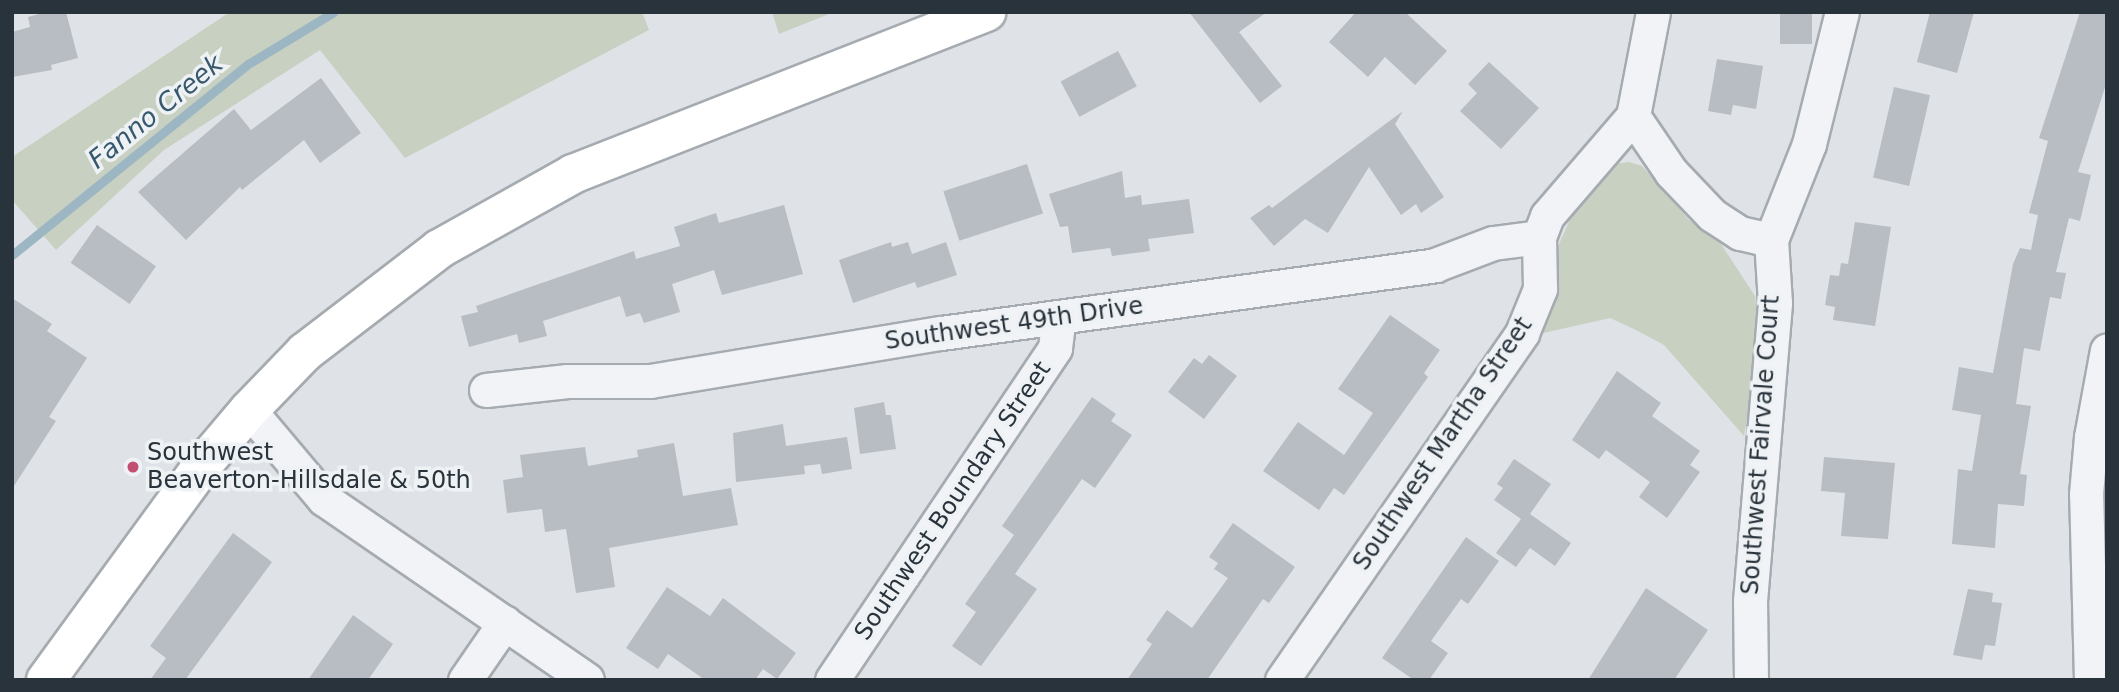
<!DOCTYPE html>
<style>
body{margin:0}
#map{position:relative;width:2119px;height:692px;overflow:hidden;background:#dfe3e7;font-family:"DejaVu Sans",sans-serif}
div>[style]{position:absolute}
.green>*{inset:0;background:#c7d0c1}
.stream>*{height:9px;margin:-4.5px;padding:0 4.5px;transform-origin:4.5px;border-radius:4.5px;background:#9db6c4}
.building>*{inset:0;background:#b7bdc3;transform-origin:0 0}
.roads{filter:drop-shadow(2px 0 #a5abb0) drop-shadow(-2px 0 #a5abb0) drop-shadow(0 2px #a5abb0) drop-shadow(0 -2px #a5abb0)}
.minor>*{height:33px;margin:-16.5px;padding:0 16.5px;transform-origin:16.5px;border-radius:16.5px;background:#f1f3f6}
.primary>*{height:38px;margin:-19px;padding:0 19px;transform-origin:19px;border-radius:19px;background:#fff}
.dots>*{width:19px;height:19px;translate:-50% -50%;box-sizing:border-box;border:4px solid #eef2f5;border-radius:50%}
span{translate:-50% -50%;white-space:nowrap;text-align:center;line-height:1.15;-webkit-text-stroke:7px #eef2f5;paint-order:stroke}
.street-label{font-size:24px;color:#29333c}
.poi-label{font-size:24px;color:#29333c}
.left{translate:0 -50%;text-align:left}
.water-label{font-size:26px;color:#37586d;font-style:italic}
.frame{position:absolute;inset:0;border:14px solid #29333c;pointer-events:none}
</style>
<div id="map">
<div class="green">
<div style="clip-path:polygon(230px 12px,642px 12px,649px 30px,405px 158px,320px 50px,164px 150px,56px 250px,12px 200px,12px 157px)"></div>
<div style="clip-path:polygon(772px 12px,834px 12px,779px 34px)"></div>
<div style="clip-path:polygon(1629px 162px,1642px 166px,1689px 220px,1719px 241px,1755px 296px,1761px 340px,1744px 436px,1664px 345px,1636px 330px,1610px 318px,1539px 334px,1555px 253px,1577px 204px,1613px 164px)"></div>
</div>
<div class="stream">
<div style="left:12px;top:255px;width:304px;rotate:-39deg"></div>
<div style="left:248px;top:64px;width:100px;rotate:-31.2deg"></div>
</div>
<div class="building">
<div style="clip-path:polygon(46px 12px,66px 12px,78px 58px,51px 65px,52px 70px,12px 77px,12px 32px,30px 27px,28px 17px)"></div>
<div style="clip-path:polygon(1189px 12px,1267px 12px,1239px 32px,1282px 86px,1260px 103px)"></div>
<div style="clip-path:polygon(1356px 12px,1405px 12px,1447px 51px,1415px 85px,1385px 57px,1368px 77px,1329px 42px)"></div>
<div style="left:1780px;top:12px;width:32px;height:32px"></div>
<div style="clip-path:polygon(1930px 12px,1974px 12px,1957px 73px,1917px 62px)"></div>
<div style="clip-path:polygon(2080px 12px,2107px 12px,2107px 81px,2078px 172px,2091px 175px,2080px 221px,2069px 218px,2056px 272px,2066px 273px,2061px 299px,2050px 297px,2040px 351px,2024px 348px,2016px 404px,2031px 406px,2020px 474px,2027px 475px,2024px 506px,1998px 504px,1995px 548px,1952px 544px,1958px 469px,1972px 471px,1981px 415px,1952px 410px,1959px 367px,1993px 373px,2013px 264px,2020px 248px,2031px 250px,2038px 215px,2029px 213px,2048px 141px,2039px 138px)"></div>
<div style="left:1118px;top:51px;width:40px;height:65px;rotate:62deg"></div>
<div style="clip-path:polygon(1717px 59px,1763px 66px,1756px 109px,1733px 105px,1731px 115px,1708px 111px)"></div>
<div style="clip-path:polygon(1489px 62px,1539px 108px,1501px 149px,1460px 111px,1477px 93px,1468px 84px)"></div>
<div style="clip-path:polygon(321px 78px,361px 133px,320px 163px,304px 140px,242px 190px,240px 187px,186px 240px,138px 192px,234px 109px,251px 130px)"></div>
<div style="left:1894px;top:87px;width:37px;height:93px;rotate:13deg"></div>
<div style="clip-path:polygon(1403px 111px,1395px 124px,1444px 197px,1421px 213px,1416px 204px,1401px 215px,1369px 167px,1328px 233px,1305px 219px,1274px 246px,1250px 218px,1269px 205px,1272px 208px)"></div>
<div style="left:1027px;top:164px;width:52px;height:88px;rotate:72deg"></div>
<div style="clip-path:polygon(1122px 171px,1125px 198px,1141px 195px,1142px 205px,1189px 199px,1194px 233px,1148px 239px,1150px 251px,1112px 256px,1110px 248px,1072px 253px,1068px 226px,1060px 227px,1049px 194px)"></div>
<div style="clip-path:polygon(784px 205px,803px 274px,722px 295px,714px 270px,672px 284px,680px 312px,644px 323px,640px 313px,626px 317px,620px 296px,543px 321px,547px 336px,519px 343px,517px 334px,469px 347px,461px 316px,478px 312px,476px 306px,634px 251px,636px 259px,680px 246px,674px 227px,716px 213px,719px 223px)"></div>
<div style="clip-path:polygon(1855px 222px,1891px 227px,1875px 326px,1833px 320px,1835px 307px,1825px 305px,1830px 275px,1839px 276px,1841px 263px,1848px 264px)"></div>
<div style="left:97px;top:225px;width:72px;height:46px;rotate:35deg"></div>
<div style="clip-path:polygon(891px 242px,892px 247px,908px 242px,912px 254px,946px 242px,957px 275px,917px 288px,915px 282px,853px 303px,839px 260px)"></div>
<div style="clip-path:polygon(12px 298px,52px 324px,47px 331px,87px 358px,49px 417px,56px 421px,12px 489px)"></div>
<div style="clip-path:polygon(1390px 315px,1440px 350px,1424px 373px,1428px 377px,1344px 495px,1334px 488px,1319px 510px,1263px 471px,1298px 422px,1344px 455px,1373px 413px,1338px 389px)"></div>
<div style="clip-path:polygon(1209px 355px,1237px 376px,1204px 419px,1168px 392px,1194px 358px,1202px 364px)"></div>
<div style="clip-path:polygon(1617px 371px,1661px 403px,1652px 416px,1700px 451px,1690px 465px,1700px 472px,1667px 518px,1639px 497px,1650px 482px,1606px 450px,1599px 459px,1572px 440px)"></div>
<div style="clip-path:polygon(1092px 397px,1116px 414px,1111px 421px,1132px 435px,1095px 488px,1082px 479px,1015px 574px,1037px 589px,981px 666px,952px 646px,976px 612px,965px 604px,1014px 535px,1002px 526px)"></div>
<div style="clip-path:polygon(884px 402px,886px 415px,891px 415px,896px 449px,860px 454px,854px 408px)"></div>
<div style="clip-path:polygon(783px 424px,786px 446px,847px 437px,852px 469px,822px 474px,820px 464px,804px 466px,805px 474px,736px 482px,733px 433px)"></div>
<div style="clip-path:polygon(674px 443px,683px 496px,731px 488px,738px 525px,609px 548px,615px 587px,576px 593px,566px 529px,545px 532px,542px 509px,507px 513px,503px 480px,523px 477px,520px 455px,585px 447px,588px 466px,638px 457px,637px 450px)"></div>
<div style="clip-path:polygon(1824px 457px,1895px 463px,1888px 539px,1841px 536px,1845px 493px,1821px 491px)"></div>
<div style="clip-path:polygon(1514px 459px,1551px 484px,1530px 514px,1571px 543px,1555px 566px,1530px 548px,1516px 567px,1496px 553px,1521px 519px,1494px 500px,1503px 488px,1497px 484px)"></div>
<div style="clip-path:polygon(1233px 523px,1295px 567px,1269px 603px,1263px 599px,1207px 680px,1127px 680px,1152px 644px,1146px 640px,1167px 610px,1192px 628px,1228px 578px,1214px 569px,1218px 563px,1209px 557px)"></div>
<div style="clip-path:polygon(233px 533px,272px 562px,185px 680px,150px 680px,166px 658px,150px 646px)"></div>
<div style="clip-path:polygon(1466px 537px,1499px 561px,1468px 604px,1461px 599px,1431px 641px,1448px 653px,1429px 680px,1414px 680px,1382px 658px)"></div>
<div style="clip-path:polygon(667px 587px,710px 616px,723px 598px,796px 653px,777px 679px,763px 669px,755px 680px,705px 680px,668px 654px,658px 669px,626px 648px)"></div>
<div style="clip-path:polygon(1646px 588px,1708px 630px,1674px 680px,1588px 680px)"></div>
<div style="clip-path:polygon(1968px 589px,1993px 593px,1992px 602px,2002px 603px,1995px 646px,1985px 645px,1982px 660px,1953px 655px)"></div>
<div style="clip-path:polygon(353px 615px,393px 644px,368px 680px,308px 680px)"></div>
</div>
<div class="roads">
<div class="minor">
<div style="left:1633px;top:116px;width:68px;rotate:55.8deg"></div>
<div style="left:1671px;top:172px;width:59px;rotate:46.4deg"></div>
<div style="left:1712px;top:215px;width:33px;rotate:33deg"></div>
<div style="left:1740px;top:233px;width:32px;rotate:13deg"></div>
<div style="left:486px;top:390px;width:82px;rotate:-6.3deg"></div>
<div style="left:568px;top:381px;width:82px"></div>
<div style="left:650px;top:381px;width:295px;rotate:-9.4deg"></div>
<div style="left:941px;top:333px;width:499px;rotate:-7.8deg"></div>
<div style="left:1435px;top:265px;width:62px;rotate:-20.8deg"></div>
<div style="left:1493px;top:243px;width:46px;rotate:-7.4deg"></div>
<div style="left:249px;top:410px;width:116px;rotate:49.9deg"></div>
<div style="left:324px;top:499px;width:319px;rotate:34.5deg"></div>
<div style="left:465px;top:680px;width:70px;rotate:-55.4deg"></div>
<div style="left:832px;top:680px;width:400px;rotate:-56.1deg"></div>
<div style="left:1055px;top:348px;width:31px;rotate:-83deg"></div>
<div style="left:1282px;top:680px;width:422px;rotate:-55.3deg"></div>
<div style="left:1522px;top:333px;width:48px;rotate:-67.8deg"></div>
<div style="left:1540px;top:289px;width:52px;rotate:-91.1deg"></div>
<div style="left:1539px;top:237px;width:22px;rotate:-69deg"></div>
<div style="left:1547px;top:216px;width:132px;rotate:-49.3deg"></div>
<div style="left:1633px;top:116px;width:106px;rotate:-79.1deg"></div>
<div style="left:1751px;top:680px;width:79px;rotate:-90.7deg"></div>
<div style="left:1750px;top:601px;width:299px;rotate:-85.2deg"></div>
<div style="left:1775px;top:303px;width:63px;rotate:-93.6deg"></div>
<div style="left:1771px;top:240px;width:103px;rotate:-68.4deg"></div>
<div style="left:1809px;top:144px;width:136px;rotate:-76deg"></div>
<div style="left:2091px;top:680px;width:186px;rotate:-91.5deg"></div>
<div style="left:2086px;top:494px;width:57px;rotate:-85deg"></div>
<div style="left:2091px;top:437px;width:88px;rotate:-79.6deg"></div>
</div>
<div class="primary">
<div style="left:46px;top:680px;width:270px;rotate:-53.9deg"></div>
<div style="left:205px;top:462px;width:68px;rotate:-49.8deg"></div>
<div style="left:249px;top:410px;width:81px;rotate:-46deg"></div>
<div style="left:305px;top:352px;width:169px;rotate:-37.5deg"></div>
<div style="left:439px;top:249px;width:154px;rotate:-29.2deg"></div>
<div style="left:573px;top:174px;width:444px;rotate:-21.4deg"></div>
</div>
</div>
<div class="dots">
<div style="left:133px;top:467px;background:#c14f72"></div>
</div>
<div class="street-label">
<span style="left:1014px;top:324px;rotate:-8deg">Southwest 49th Drive</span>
<span style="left:1443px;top:444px;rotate:-56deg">Southwest Martha Street</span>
<span style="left:1761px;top:445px;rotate:-86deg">Southwest Fairvale Court</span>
<span style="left:953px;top:501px;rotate:-56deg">Southwest Boundary Street</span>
</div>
<div class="poi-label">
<span class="left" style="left:147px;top:467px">Southwest<br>Beaverton-Hillsdale &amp; 50th</span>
</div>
<div class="water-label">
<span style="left:156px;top:112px;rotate:-39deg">Fanno Creek</span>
</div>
<div class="frame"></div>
</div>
